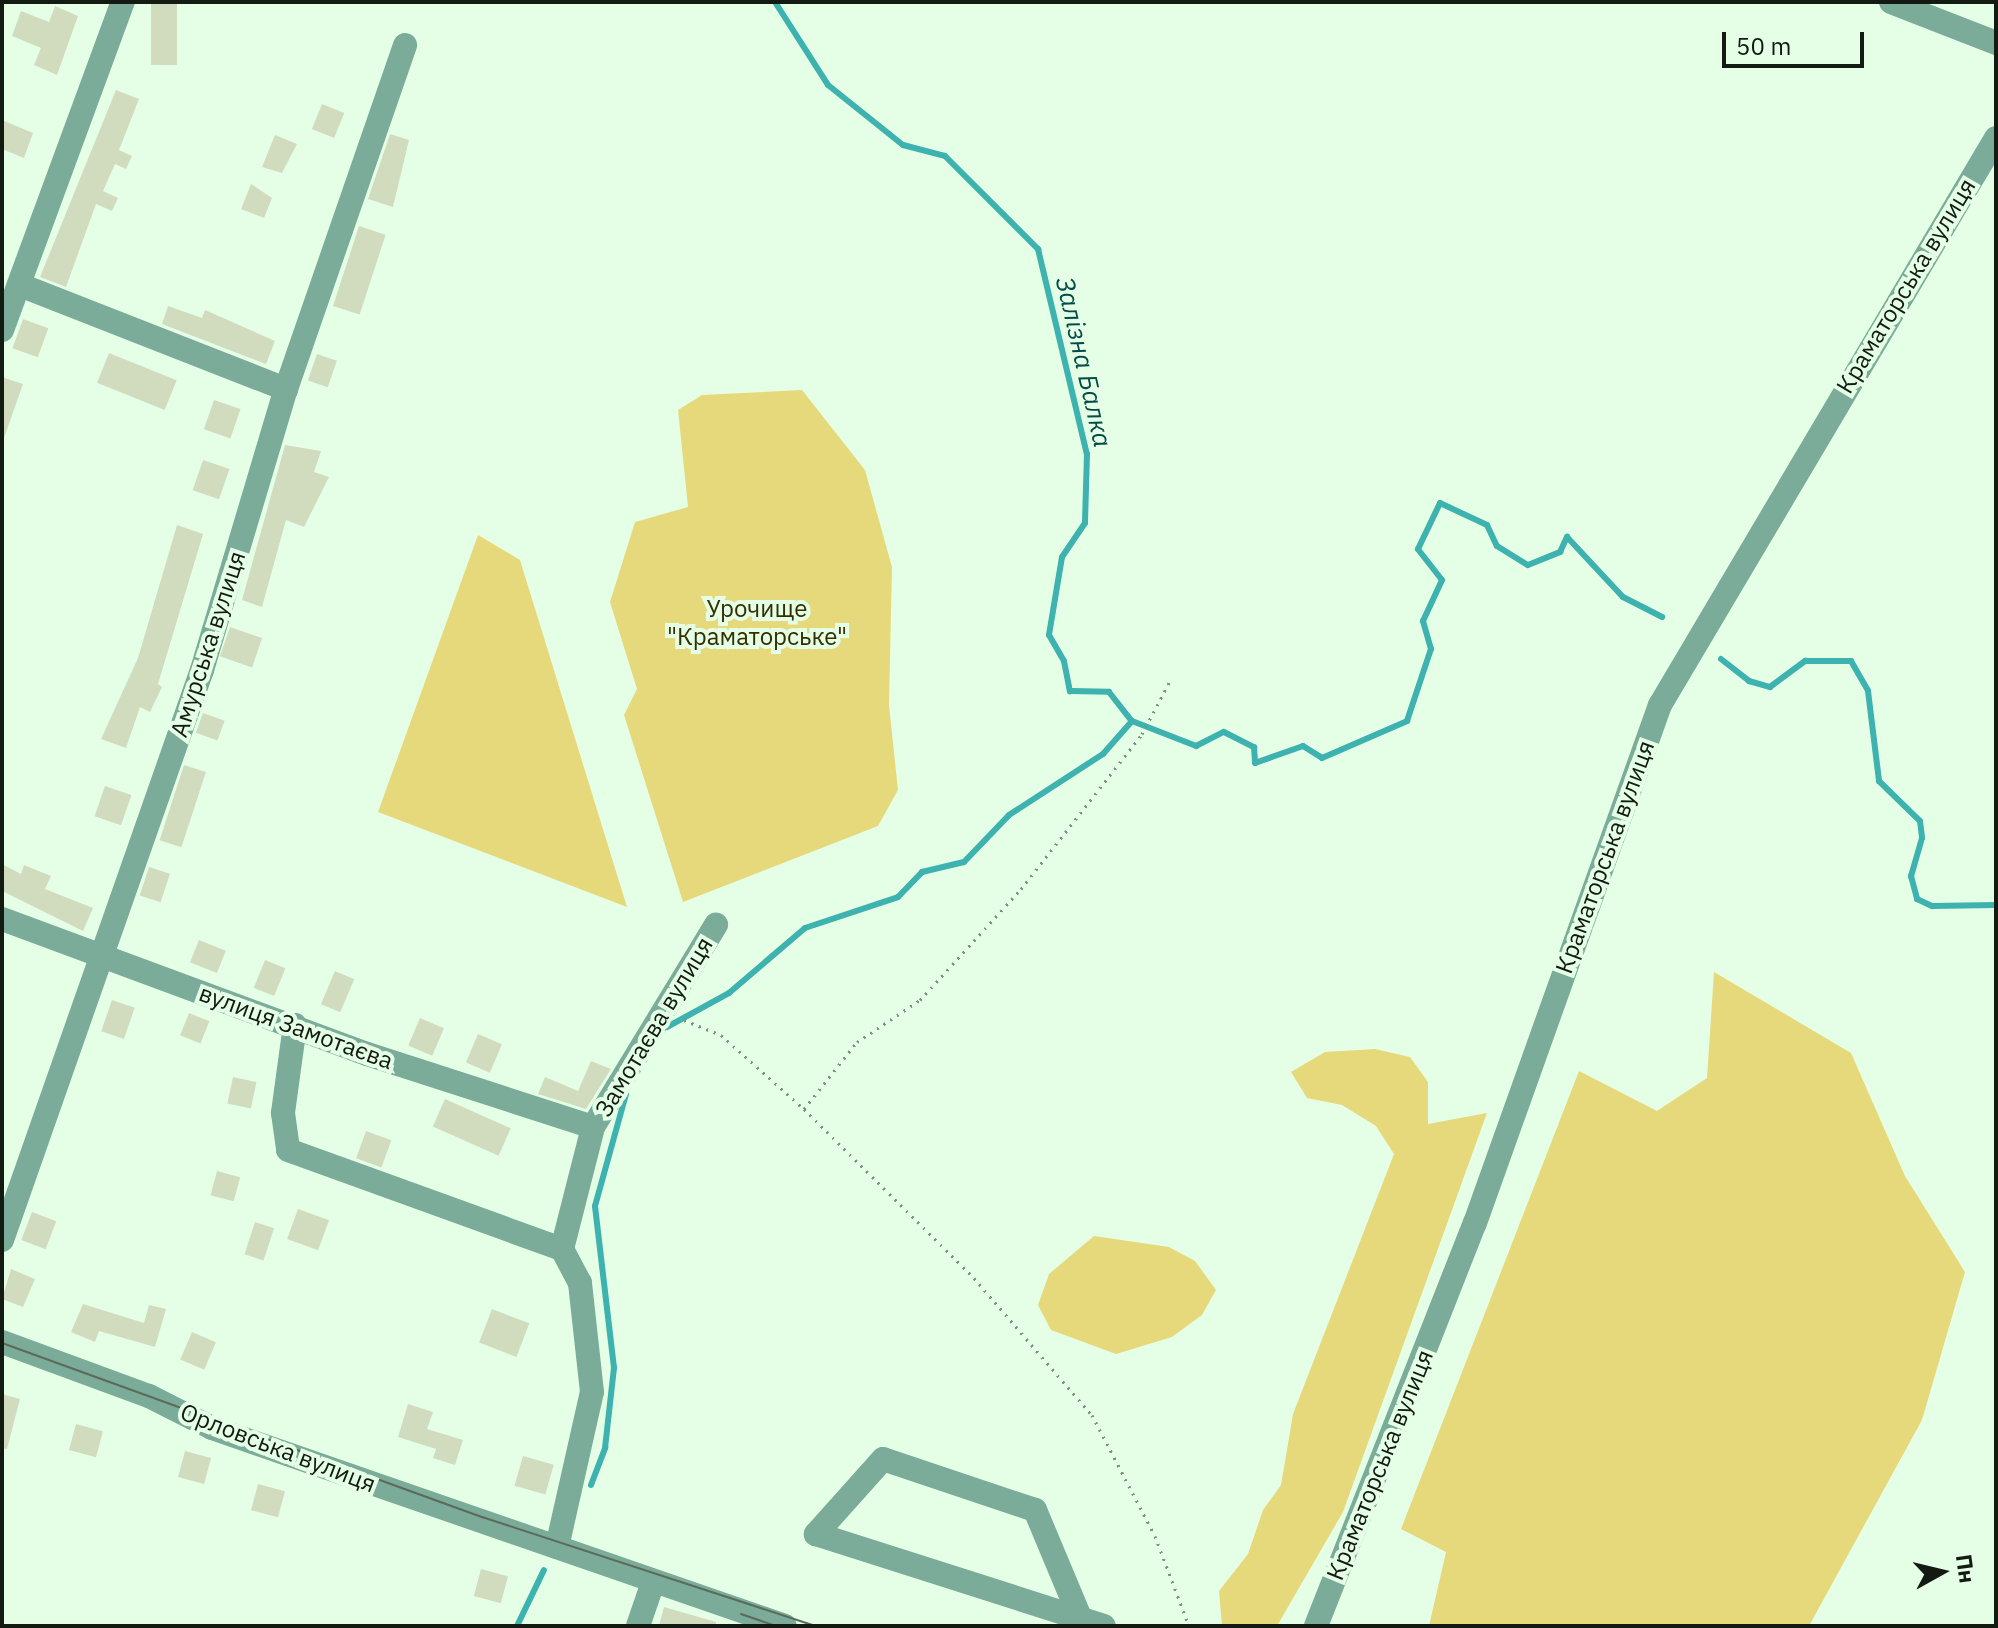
<!DOCTYPE html>
<meta charset="utf-8">
<style>
body{margin:0}
#map{position:relative;width:1998px;height:1628px;overflow:hidden;background:#e5ffe6;font-family:"IBM Plex Sans",sans-serif}
div>[style]{position:absolute}
.green>*{inset:0;background:#e6d97c}
.stream>*{height:6px;margin:-3px;padding:0 3px;transform-origin:3px;border-radius:3px;background:#3db2af}
.building>*{inset:0;background:#d1dcbf;transform-origin:0 0}
.path>*{height:3px;margin-top:-1.5px;transform-origin:0;background:repeating-linear-gradient(90deg,#7e907f 0 2px,transparent 0 8px)}
.minor>*{height:24px;margin:-12px;padding:0 12px;transform-origin:12px;border-radius:12px;background:#7bab99}
.tram>*{height:2px;margin:-1px;padding:0 1px;transform-origin:1px;border-radius:1px;background:#5c6a5c}
span{translate:-50% -50%;white-space:nowrap;text-align:center;line-height:1.15;-webkit-text-stroke:8px #e5ffe6;paint-order:stroke}
.street-label{font-size:24px;color:#121a12}
.park-label{font-size:24px;color:#342e00}
.water-label{font-size:26px;color:#034b49;font-style:italic}
.frame{position:absolute;inset:0;border:4px solid #121a12;pointer-events:none}
.north{position:absolute;left:1902px;top:1532px;width:80px;height:80px;-webkit-text-stroke:6px #e5ffe6;paint-order:stroke;rotate:82deg;font-size:22px;font-weight:700;line-height:32px;text-align:center;color:#121a12}
.north::after{content:'';display:block;margin:auto;width:28px;height:36px;background:#121a12;clip-path:polygon(50% 0,100% 100%,50% 72%,0 100%)}
.scale{position:absolute;left:1722px;top:32px;width:142px;height:36px;box-sizing:border-box;border:4px solid #121a12;border-top:0;padding-left:10px;font-size:24px;line-height:28px;white-space:nowrap;color:#121a12;-webkit-text-stroke:6px #e5ffe6;paint-order:stroke}
</style>
<div id="map">
<div class="green">
<div style="clip-path:polygon(802px 390px,865px 470px,892px 567px,889px 705px,898px 790px,878px 826px,683px 902px,624px 715px,637px 689px,610px 602px,635px 522px,688px 507px,678px 410px,702px 395px)"></div>
<div style="clip-path:polygon(478px 535px,520px 560px,627px 907px,378px 812px)"></div>
<div style="clip-path:polygon(1714px 972px,1851px 1053px,1905px 1176px,1965px 1272px,1922px 1420px,1809px 1626px,1429px 1626px,1446px 1552px,1401px 1529px,1579px 1071px,1657px 1111px,1707px 1078px)"></div>
<div style="clip-path:polygon(1375px 1049px,1410px 1057px,1428px 1082px,1428px 1124px,1487px 1113px,1343px 1512px,1277px 1626px,1222px 1626px,1219px 1591px,1248px 1554px,1263px 1510px,1281px 1485px,1293px 1414px,1394px 1154px,1376px 1126px,1342px 1105px,1307px 1098px,1291px 1072px,1325px 1052px)"></div>
<div style="clip-path:polygon(1094px 1236px,1169px 1247px,1195px 1261px,1216px 1290px,1202px 1315px,1172px 1337px,1116px 1354px,1051px 1330px,1038px 1305px,1049px 1274px)"></div>
</div>
<div class="stream">
<div style="left:775px;top:2px;width:98px;rotate:57.4deg"></div>
<div style="left:828px;top:85px;width:96px;rotate:38.7deg"></div>
<div style="left:903px;top:145px;width:43px;rotate:14.7deg"></div>
<div style="left:945px;top:156px;width:132px;rotate:45deg"></div>
<div style="left:1038px;top:249px;width:211px;rotate:76.6deg"></div>
<div style="left:1087px;top:454px;width:69px;rotate:91.7deg"></div>
<div style="left:1085px;top:523px;width:41px;rotate:124.1deg"></div>
<div style="left:1062px;top:557px;width:79px;rotate:99.5deg"></div>
<div style="left:1049px;top:635px;width:30px;rotate:60deg"></div>
<div style="left:1064px;top:661px;width:31px;rotate:79deg"></div>
<div style="left:1070px;top:691px;width:39px;rotate:1deg"></div>
<div style="left:1109px;top:692px;width:37px;rotate:52deg"></div>
<div style="left:1132px;top:721px;width:69px;rotate:21.3deg"></div>
<div style="left:1196px;top:746px;width:31px;rotate:-27deg"></div>
<div style="left:1224px;top:732px;width:34px;rotate:27deg"></div>
<div style="left:1254px;top:747px;width:16px;rotate:86deg"></div>
<div style="left:1255px;top:763px;width:51px;rotate:-19.5deg"></div>
<div style="left:1303px;top:746px;width:22px;rotate:32deg"></div>
<div style="left:1322px;top:758px;width:93px;rotate:-23.5deg"></div>
<div style="left:1407px;top:721px;width:76px;rotate:-71.6deg"></div>
<div style="left:1431px;top:649px;width:29px;rotate:-106deg"></div>
<div style="left:1423px;top:621px;width:45px;rotate:-65.1deg"></div>
<div style="left:1442px;top:580px;width:39px;rotate:-128deg"></div>
<div style="left:1418px;top:549px;width:51px;rotate:-64.4deg"></div>
<div style="left:1440px;top:503px;width:52px;rotate:25.1deg"></div>
<div style="left:1487px;top:525px;width:23px;rotate:65deg"></div>
<div style="left:1497px;top:546px;width:36px;rotate:32deg"></div>
<div style="left:1528px;top:565px;width:35px;rotate:-22deg"></div>
<div style="left:1560px;top:552px;width:17px;rotate:-65deg"></div>
<div style="left:1567px;top:537px;width:82px;rotate:47deg"></div>
<div style="left:1623px;top:597px;width:44px;rotate:27.1deg"></div>
<div style="left:1721px;top:659px;width:36px;rotate:38deg"></div>
<div style="left:1749px;top:681px;width:22px;rotate:16deg"></div>
<div style="left:1770px;top:687px;width:44px;rotate:-36.6deg"></div>
<div style="left:1805px;top:661px;width:46px"></div>
<div style="left:1851px;top:661px;width:34px;rotate:60deg"></div>
<div style="left:1868px;top:691px;width:91px;rotate:83deg"></div>
<div style="left:1879px;top:781px;width:57px;rotate:44.3deg"></div>
<div style="left:1920px;top:821px;width:17px;rotate:83deg"></div>
<div style="left:1922px;top:838px;width:40px;rotate:106deg"></div>
<div style="left:1911px;top:876px;width:24px;rotate:75deg"></div>
<div style="left:1917px;top:899px;width:17px;rotate:25deg"></div>
<div style="left:1932px;top:906px;width:64px;rotate:-0.9deg"></div>
<div style="left:667px;top:1027px;width:71px;rotate:-28.7deg"></div>
<div style="left:729px;top:993px;width:100px;rotate:-40.5deg"></div>
<div style="left:805px;top:928px;width:98px;rotate:-18.4deg"></div>
<div style="left:898px;top:897px;width:35px;rotate:-46deg"></div>
<div style="left:922px;top:872px;width:43px;rotate:-13.4deg"></div>
<div style="left:964px;top:862px;width:65px;rotate:-46.2deg"></div>
<div style="left:1009px;top:815px;width:112px;rotate:-33deg"></div>
<div style="left:1103px;top:754px;width:44px;rotate:-48.7deg"></div>
<div style="left:591px;top:1485px;width:40px;rotate:-69deg"></div>
<div style="left:605px;top:1448px;width:81px;rotate:-83.6deg"></div>
<div style="left:614px;top:1368px;width:163px;rotate:-96.7deg"></div>
<div style="left:595px;top:1206px;width:116px;rotate:-74.5deg"></div>
<div style="left:517px;top:1626px;width:62px;rotate:-64.3deg"></div>
</div>
<div class="building">
<div style="left:151px;top:2px;width:26px;height:63px"></div>
<div style="clip-path:polygon(55px 6px,78px 16px,57px 75px,34px 65px,41px 48px,12px 36px,21px 11px,49px 22px)"></div>
<div style="clip-path:polygon(116px 90px,139px 99px,119px 150px,132px 156px,126px 169px,115px 164px,103px 191px,118px 198px,112px 211px,96px 204px,66px 287px,40px 277px)"></div>
<div style="left:322px;top:104px;width:24px;height:27px;rotate:22deg"></div>
<div style="clip-path:polygon(2px 120px,33px 133px,24px 158px,2px 149px)"></div>
<div style="clip-path:polygon(390px 134px,409px 140px,393px 207px,368px 199px)"></div>
<div style="clip-path:polygon(275px 135px,297px 144px,282px 173px,262px 167px)"></div>
<div style="clip-path:polygon(251px 184px,272px 198px,264px 218px,241px 209px)"></div>
<div style="left:359px;top:226px;width:28px;height:84px;rotate:18deg"></div>
<div style="clip-path:polygon(168px 306px,202px 318px,205px 310px,275px 341px,266px 364px,162px 324px)"></div>
<div style="left:23px;top:319px;width:27px;height:31px;rotate:20deg"></div>
<div style="left:109px;top:353px;width:73px;height:32px;rotate:22deg"></div>
<div style="left:317px;top:354px;width:21px;height:28px;rotate:19deg"></div>
<div style="clip-path:polygon(2px 377px,23px 384px,4px 438px,2px 438px)"></div>
<div style="left:214px;top:400px;width:28px;height:31px;rotate:19deg"></div>
<div style="clip-path:polygon(285px 445px,321px 451px,314px 472px,329px 477px,304px 527px,286px 520px,262px 607px,242px 600px)"></div>
<div style="left:203px;top:460px;width:28px;height:32px;rotate:19deg"></div>
<div style="clip-path:polygon(177px 525px,203px 534px,158px 684px,162px 687px,150px 712px,140px 707px,126px 748px,101px 739px,138px 658px)"></div>
<div style="left:230px;top:627px;width:34px;height:31px;rotate:19deg"></div>
<div style="left:203px;top:713px;width:23px;height:21px;rotate:20deg"></div>
<div style="left:184px;top:765px;width:23px;height:79px;rotate:18deg"></div>
<div style="left:105px;top:786px;width:28px;height:32px;rotate:19deg"></div>
<div style="clip-path:polygon(2px 864px,21px 874px,24px 865px,51px 876px,45px 889px,93px 908px,83px 931px,2px 891px)"></div>
<div style="left:149px;top:867px;width:22px;height:30px;rotate:18deg"></div>
<div style="left:199px;top:940px;width:29px;height:24px;rotate:22deg"></div>
<div style="left:265px;top:960px;width:22px;height:30px;rotate:22deg"></div>
<div style="left:335px;top:971px;width:21px;height:36px;rotate:23deg"></div>
<div style="left:112px;top:1000px;width:24px;height:33px;rotate:19deg"></div>
<div style="left:189px;top:1013px;width:22px;height:24px;rotate:22deg"></div>
<div style="left:420px;top:1018px;width:26px;height:30px;rotate:23deg"></div>
<div style="left:478px;top:1034px;width:26px;height:31px;rotate:23deg"></div>
<div style="clip-path:polygon(591px 1061px,611px 1069px,586px 1109px,538px 1094px,545px 1077px,578px 1091px)"></div>
<div style="left:233px;top:1077px;width:24px;height:27px;rotate:12deg"></div>
<div style="left:445px;top:1099px;width:72px;height:30px;rotate:24deg"></div>
<div style="left:366px;top:1131px;width:27px;height:29px;rotate:20deg"></div>
<div style="left:217px;top:1171px;width:24px;height:25px;rotate:15deg"></div>
<div style="left:298px;top:1209px;width:33px;height:32px;rotate:20deg"></div>
<div style="left:32px;top:1212px;width:26px;height:30px;rotate:21deg"></div>
<div style="left:255px;top:1222px;width:20px;height:34px;rotate:18deg"></div>
<div style="clip-path:polygon(11px 1269px,35px 1279px,23px 1307px,2px 1299px)"></div>
<div style="clip-path:polygon(83px 1304px,144px 1323px,149px 1305px,166px 1309px,155px 1347px,99px 1331px,95px 1342px,71px 1332px)"></div>
<div style="left:492px;top:1309px;width:40px;height:36px;rotate:21deg"></div>
<div style="left:192px;top:1332px;width:26px;height:30px;rotate:23deg"></div>
<div style="clip-path:polygon(2px 1394px,20px 1399px,7px 1449px,2px 1448px)"></div>
<div style="clip-path:polygon(408px 1404px,433px 1412px,427px 1429px,463px 1440px,455px 1465px,433px 1458px,436px 1449px,398px 1437px)"></div>
<div style="left:76px;top:1424px;width:28px;height:27px;rotate:15deg"></div>
<div style="left:185px;top:1451px;width:27px;height:27px;rotate:15deg"></div>
<div style="left:523px;top:1456px;width:32px;height:31px;rotate:16deg"></div>
<div style="left:258px;top:1484px;width:28px;height:27px;rotate:15deg"></div>
<div style="left:481px;top:1569px;width:28px;height:28px;rotate:15deg"></div>
<div style="clip-path:polygon(664px 1607px,716px 1622px,716px 1626px,659px 1626px)"></div>
</div>
<div class="path">
<div style="left:684px;top:1020px;width:40px;rotate:22deg"></div>
<div style="left:721px;top:1035px;width:111px;rotate:41.7deg"></div>
<div style="left:804px;top:1109px;width:240px;rotate:44.8deg"></div>
<div style="left:974px;top:1278px;width:181px;rotate:49.3deg"></div>
<div style="left:1092px;top:1415px;width:136px;rotate:62.5deg"></div>
<div style="left:1155px;top:1536px;width:96px;rotate:69.3deg"></div>
<div style="left:804px;top:1109px;width:85px;rotate:-51.7deg"></div>
<div style="left:857px;top:1042px;width:76px;rotate:-33.7deg"></div>
<div style="left:920px;top:1000px;width:150px;rotate:-47.7deg"></div>
<div style="left:1021px;top:889px;width:197px;rotate:-52deg"></div>
<div style="left:1142px;top:734px;width:60px;rotate:-62.2deg"></div>
</div>
<div class="minor">
<div style="left:1891px;top:2px;width:113px;rotate:21.3deg"></div>
<div style="left:20px;top:285px;width:286px;rotate:21.4deg"></div>
<div style="left:2px;top:330px;width:350px;rotate:-69.8deg"></div>
<div style="left:2px;top:919px;width:389px;rotate:20.3deg"></div>
<div style="left:367px;top:1054px;width:237px;rotate:17.9deg"></div>
<div style="left:295px;top:1025px;width:89px;rotate:97.8deg"></div>
<div style="left:283px;top:1113px;width:37px;rotate:82deg"></div>
<div style="left:288px;top:1150px;width:291px;rotate:19.9deg"></div>
<div style="left:2px;top:1240px;width:604px;rotate:-70.67deg"></div>
<div style="left:202px;top:670px;width:293px;rotate:-73.4deg"></div>
<div style="left:286px;top:389px;width:364px;rotate:-70.9deg"></div>
<div style="left:2px;top:1342px;width:157px;rotate:20.2deg"></div>
<div style="left:149px;top:1396px;width:71px;rotate:26.9deg"></div>
<div style="left:212px;top:1428px;width:606px;rotate:19.06deg"></div>
<div style="left:557px;top:1547px;width:159px;rotate:-77.3deg"></div>
<div style="left:592px;top:1392px;width:110px;rotate:-96.3deg"></div>
<div style="left:580px;top:1283px;width:38px;rotate:-118deg"></div>
<div style="left:562px;top:1249px;width:126px;rotate:-75.7deg"></div>
<div style="left:593px;top:1127px;width:237px;rotate:-58.7deg"></div>
<div style="left:1079px;top:1615px;width:114px;rotate:-112.7deg"></div>
<div style="left:1035px;top:1510px;width:160px;rotate:-161.5deg"></div>
<div style="left:883px;top:1459px;width:101px;rotate:131.8deg"></div>
<div style="left:816px;top:1534px;width:302px;rotate:17.7deg"></div>
<div style="left:638px;top:1626px;width:43px;rotate:-71.1deg"></div>
<div style="left:1316px;top:1626px;width:433px;rotate:-68.5deg"></div>
<div style="left:1475px;top:1223px;width:550px;rotate:-70.35deg"></div>
<div style="left:1660px;top:705px;width:659px;rotate:-59.35deg"></div>
</div>
<div class="tram">
<div style="left:2px;top:1343px;width:511px;rotate:19.93deg"></div>
<div style="left:482px;top:1517px;width:350px;rotate:18.1deg"></div>
<div style="left:741px;top:1614px;width:37px;rotate:19deg"></div>
</div>
<div class="street-label">
<span style="left:1906px;top:286px;rotate:-59deg">Краматорська вулиця</span>
<span style="left:208px;top:644px;rotate:-72deg">Амурська вулиця</span>
<span style="left:1605px;top:857px;rotate:-70deg">Краматорська вулиця</span>
<span style="left:296px;top:1027px;rotate:20deg">вулиця Замотаєва</span>
<span style="left:654px;top:1027px;rotate:-59deg">Замотаєва вулиця</span>
<span style="left:278px;top:1448px;rotate:21deg">Орловська вулиця</span>
<span style="left:1380px;top:1465px;rotate:-68deg">Краматорська вулиця</span>
</div>
<div class="park-label">
<span style="left:757px;top:623px">Урочище<br>"Краматорське"</span>
</div>
<div class="water-label">
<span style="left:1084px;top:362px;rotate:77deg">Залізна Балка</span>
</div>
<div class="frame"></div>
<div class="north">Пн</div>
<div class="scale">50 m</div>
</div>
